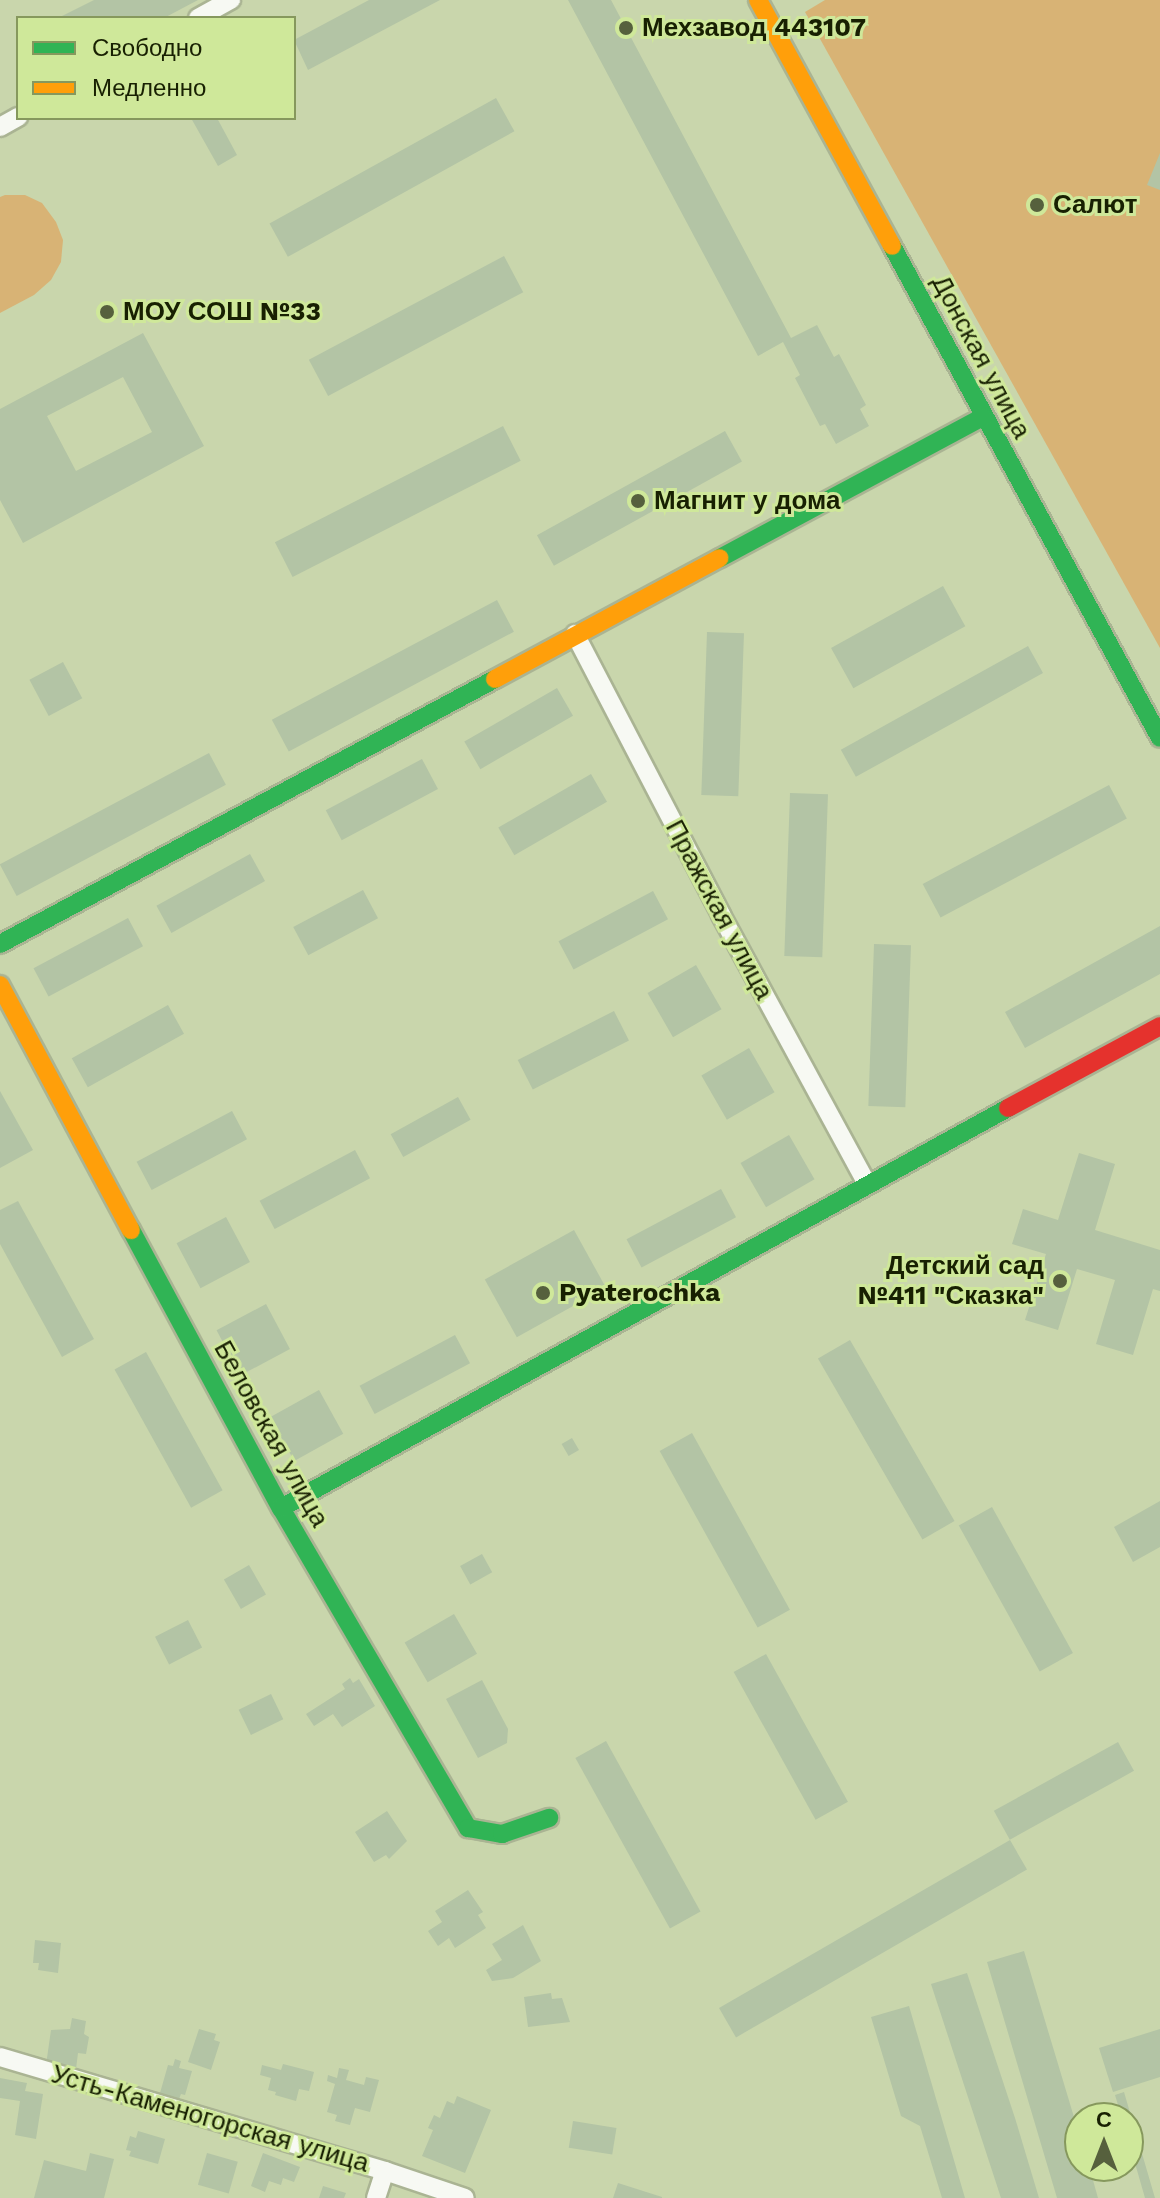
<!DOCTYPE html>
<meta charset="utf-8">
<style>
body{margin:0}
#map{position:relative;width:1160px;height:2198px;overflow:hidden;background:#c9d6ac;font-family:"Work Sans",sans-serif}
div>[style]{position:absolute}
.green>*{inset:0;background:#d8b375}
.building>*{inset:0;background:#b3c4a5;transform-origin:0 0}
.roads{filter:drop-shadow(2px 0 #aab493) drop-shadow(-2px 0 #aab493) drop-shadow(0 2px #aab493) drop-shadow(0 -2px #aab493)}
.street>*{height:18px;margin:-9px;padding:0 9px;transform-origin:9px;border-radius:9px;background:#f7f9f3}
.fast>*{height:18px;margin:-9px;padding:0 9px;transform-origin:9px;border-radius:9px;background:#30b455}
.slow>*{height:18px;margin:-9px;padding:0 9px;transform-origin:9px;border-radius:9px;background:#ff9f0a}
.jam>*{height:18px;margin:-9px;padding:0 9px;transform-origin:9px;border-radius:9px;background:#e5322d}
.dots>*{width:22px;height:22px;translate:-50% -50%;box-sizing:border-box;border:4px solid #cfe89a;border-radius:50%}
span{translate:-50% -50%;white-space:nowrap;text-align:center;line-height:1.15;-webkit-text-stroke:6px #cfe89a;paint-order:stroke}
.poi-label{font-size:26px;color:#182002;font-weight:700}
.left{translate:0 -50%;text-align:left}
.right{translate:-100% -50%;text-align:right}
.street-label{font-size:26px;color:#182002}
.legend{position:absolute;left:16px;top:16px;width:280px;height:104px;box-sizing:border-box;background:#cfe89a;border:2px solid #86985d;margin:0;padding:10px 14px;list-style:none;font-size:24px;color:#182002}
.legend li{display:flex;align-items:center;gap:16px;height:40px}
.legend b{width:40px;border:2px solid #86985d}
.north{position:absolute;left:1064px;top:2102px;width:80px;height:80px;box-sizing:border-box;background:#cfe89a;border:2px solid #86985d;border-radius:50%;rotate:0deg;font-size:22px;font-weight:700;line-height:32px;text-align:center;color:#182002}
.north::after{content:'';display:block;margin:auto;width:28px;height:36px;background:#56603d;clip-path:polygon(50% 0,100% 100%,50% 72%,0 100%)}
</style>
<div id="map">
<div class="green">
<div style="clip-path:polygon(825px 0,1160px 0,1160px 648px,805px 12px)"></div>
<div style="clip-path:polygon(5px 195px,25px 195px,42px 203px,56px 222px,63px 240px,61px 262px,51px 280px,34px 295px,0 313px,0 197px)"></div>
</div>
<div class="building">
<div style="clip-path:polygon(94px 0,198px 0,164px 18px,58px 18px)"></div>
<div style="clip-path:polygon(369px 0,440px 0,308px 70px,294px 40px)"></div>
<div style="clip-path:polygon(568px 0,611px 0,791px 338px,817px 325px,834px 357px,839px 354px,866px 405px,860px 409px,869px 426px,836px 444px,825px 424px,820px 426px,795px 378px,800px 375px,783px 342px,758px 356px)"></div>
<div style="left:496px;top:98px;width:38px;height:259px;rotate:61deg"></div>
<div style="clip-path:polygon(191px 118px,217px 118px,237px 155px,218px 166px)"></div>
<div style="clip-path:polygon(1160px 153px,1160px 190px,1147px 185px)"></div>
<div style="left:504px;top:256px;width:41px;height:221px;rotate:62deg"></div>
<div style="clip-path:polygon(evenodd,143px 333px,204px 446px,23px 543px,0 500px,0 409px,143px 333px,123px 377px,152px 432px,76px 471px,47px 416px,123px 377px)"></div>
<div style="left:503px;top:426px;width:39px;height:256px;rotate:63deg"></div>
<div style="left:725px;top:431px;width:35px;height:215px;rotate:61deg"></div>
<div style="left:943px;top:586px;width:46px;height:128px;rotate:61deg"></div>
<div style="left:497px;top:600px;width:36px;height:255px;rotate:62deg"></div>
<div style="left:707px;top:632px;width:37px;height:163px;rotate:2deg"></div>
<div style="left:1028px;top:646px;width:31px;height:214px;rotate:61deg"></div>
<div style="left:63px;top:662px;width:41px;height:38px;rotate:62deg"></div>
<div style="left:557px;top:688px;width:32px;height:107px;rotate:60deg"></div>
<div style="left:209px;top:753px;width:36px;height:237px;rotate:62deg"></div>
<div style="left:422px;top:759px;width:34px;height:109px;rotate:62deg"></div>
<div style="left:591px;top:774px;width:32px;height:107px;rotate:60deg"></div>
<div style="left:1109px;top:785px;width:38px;height:211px;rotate:62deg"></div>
<div style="left:790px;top:793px;width:38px;height:163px;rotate:2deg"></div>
<div style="left:250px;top:854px;width:31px;height:107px;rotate:61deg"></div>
<div style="left:363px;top:890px;width:32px;height:79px;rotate:62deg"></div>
<div style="left:653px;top:891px;width:32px;height:107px;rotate:62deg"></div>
<div style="left:128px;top:918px;width:32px;height:107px;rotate:62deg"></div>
<div style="clip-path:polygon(1160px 926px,1160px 974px,1025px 1048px,1005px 1012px)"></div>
<div style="left:874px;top:944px;width:37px;height:162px;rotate:2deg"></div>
<div style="left:696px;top:965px;width:51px;height:56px;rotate:60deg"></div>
<div style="left:168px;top:1005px;width:33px;height:110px;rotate:61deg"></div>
<div style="left:614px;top:1011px;width:33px;height:108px;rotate:63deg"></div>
<div style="left:749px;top:1048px;width:51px;height:55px;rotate:60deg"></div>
<div style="clip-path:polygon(0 1091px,33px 1150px,0 1168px)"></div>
<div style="left:458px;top:1097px;width:26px;height:77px;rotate:61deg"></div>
<div style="left:232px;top:1111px;width:32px;height:108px;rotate:62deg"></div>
<div style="left:789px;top:1135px;width:51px;height:56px;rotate:60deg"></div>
<div style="left:355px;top:1150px;width:32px;height:108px;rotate:62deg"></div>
<div style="clip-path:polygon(1079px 1153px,1115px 1164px,1095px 1230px,1160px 1250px,1160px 1291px,1153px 1289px,1133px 1355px,1096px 1344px,1115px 1280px,1077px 1269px,1058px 1330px,1025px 1320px,1046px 1254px,1012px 1244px,1023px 1209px,1058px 1220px)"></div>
<div style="left:721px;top:1189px;width:32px;height:107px;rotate:62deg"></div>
<div style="clip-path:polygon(18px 1201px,94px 1339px,62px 1357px,0 1244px,0 1210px)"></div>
<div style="left:226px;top:1217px;width:51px;height:56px;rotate:62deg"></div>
<div style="left:574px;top:1230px;width:66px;height:102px;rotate:61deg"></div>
<div style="left:266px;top:1304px;width:51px;height:56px;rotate:62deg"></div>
<div style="left:455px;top:1335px;width:32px;height:108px;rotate:62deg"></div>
<div style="left:850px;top:1340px;width:209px;height:37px;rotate:60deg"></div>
<div style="left:146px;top:1352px;width:158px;height:36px;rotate:61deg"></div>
<div style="left:319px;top:1390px;width:50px;height:56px;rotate:61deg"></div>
<div style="left:692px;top:1433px;width:202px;height:37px;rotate:61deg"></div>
<div style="left:572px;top:1438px;width:14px;height:12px;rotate:60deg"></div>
<div style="clip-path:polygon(1160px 1501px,1160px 1547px,1133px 1562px,1114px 1527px)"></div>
<div style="left:992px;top:1507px;width:167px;height:38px;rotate:61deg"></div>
<div style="left:482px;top:1554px;width:21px;height:25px;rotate:61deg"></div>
<div style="left:249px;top:1565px;width:34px;height:29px;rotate:60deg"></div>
<div style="left:454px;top:1614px;width:46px;height:57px;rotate:60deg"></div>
<div style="left:188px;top:1620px;width:31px;height:37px;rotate:63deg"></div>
<div style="left:766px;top:1654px;width:169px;height:37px;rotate:61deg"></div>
<div style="clip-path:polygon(350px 1678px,353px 1683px,359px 1679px,375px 1706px,342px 1727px,333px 1714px,314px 1726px,306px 1714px,345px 1689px,342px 1684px)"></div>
<div style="clip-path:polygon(482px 1680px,508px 1729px,507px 1743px,478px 1758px,446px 1699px)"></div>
<div style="left:271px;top:1694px;width:28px;height:36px;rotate:64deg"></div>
<div style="left:606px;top:1741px;width:195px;height:35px;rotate:61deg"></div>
<div style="left:1118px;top:1742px;width:33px;height:142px;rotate:61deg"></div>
<div style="clip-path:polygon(387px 1811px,407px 1841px,389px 1859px,386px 1855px,374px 1862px,355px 1832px)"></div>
<div style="left:1010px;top:1840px;width:34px;height:336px;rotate:60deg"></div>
<div style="clip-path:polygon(468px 1890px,483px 1912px,478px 1915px,486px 1928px,455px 1948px,449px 1938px,438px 1946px,428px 1931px,442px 1922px,435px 1911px)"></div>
<div style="clip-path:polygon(523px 1925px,541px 1961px,513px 1978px,492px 1981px,486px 1970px,502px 1960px,492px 1944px)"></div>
<div style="clip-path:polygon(35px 1940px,61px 1943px,58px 1973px,38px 1970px,39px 1963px,33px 1963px)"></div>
<div style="clip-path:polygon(1024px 1951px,1080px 2137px,1080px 2166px,1089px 2166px,1098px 2198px,1057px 2198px,987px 1962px)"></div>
<div style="clip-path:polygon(967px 1973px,1015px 2118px,1039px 2198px,1001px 2198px,931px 1984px)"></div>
<div style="clip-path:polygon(551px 1993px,552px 1999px,562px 1998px,570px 2022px,528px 2027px,524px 1997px)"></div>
<div style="clip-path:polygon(909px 2006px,965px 2198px,942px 2198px,920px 2126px,901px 2116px,871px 2017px)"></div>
<div style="clip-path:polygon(72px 2018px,86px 2021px,84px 2034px,89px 2037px,86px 2054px,78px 2053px,76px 2069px,46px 2065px,51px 2030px,70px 2029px)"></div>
<div style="clip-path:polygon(199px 2029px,216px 2034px,214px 2040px,220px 2042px,211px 2070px,188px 2062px)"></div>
<div style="clip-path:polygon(1160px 2029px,1160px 2077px,1113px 2092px,1099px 2048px)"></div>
<div style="clip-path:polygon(175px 2059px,181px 2061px,179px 2068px,192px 2071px,185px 2095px,181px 2094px,179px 2099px,160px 2093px,168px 2065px,173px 2066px)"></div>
<div style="clip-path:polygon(283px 2064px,314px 2072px,309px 2091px,299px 2089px,296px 2101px,275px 2095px,276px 2092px,268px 2090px,271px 2078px,260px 2075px,262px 2065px,281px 2070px)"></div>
<div style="clip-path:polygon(339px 2068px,349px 2070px,346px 2080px,364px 2085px,366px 2077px,379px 2080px,370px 2112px,355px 2108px,350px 2125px,335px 2121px,337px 2115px,327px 2112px,335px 2084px,327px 2081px,328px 2075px,337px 2078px)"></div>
<div style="clip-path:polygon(0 2078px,27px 2083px,25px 2091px,43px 2094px,36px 2139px,15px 2135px,20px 2101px,0 2098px)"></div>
<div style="clip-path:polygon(1124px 2092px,1155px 2198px,1145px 2198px,1128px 2139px,1128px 2118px,1122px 2118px,1115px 2095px)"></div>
<div style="clip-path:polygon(457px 2096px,491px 2110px,465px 2173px,422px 2156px,433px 2130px,428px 2128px,434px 2115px,440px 2118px,447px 2101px,454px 2104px)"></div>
<div style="left:573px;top:2121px;width:44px;height:27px;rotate:9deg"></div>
<div style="clip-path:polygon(138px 2131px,165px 2139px,158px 2164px,129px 2156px,131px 2151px,126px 2150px,130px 2136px,136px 2138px)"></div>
<div style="clip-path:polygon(90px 2153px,114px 2159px,104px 2198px,34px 2198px,44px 2160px,86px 2171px)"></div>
<div style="left:207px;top:2153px;width:32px;height:33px;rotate:16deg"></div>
<div style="clip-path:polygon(263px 2153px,300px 2167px,294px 2182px,283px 2178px,281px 2185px,269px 2181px,265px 2192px,251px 2186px)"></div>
<div style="clip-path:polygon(618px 2183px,662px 2197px,662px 2198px,613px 2198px)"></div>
<div style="clip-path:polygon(323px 2186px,346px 2193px,344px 2198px,319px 2198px)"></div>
</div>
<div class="roads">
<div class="street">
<div style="left:198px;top:18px;width:38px;rotate:-29deg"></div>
<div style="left:0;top:127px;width:21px;rotate:-29deg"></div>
<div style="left:575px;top:634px;width:317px;rotate:62.5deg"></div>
<div style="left:721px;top:915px;width:306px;rotate:61.5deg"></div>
<div style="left:0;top:2057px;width:402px;rotate:16.5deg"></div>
<div style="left:385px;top:2171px;width:84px;rotate:18.6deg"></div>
<div style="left:376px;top:2198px;width:28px;rotate:-72deg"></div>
</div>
<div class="fast">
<div style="left:892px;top:246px;width:560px;rotate:61.42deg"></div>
<div style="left:720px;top:558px;width:298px;rotate:-28.2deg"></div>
<div style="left:0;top:944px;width:561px;rotate:-28.16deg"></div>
<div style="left:131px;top:1230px;width:316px;rotate:61.7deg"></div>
<div style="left:281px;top:1508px;width:371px;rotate:59.7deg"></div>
<div style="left:468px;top:1828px;width:35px;rotate:10deg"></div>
<div style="left:502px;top:1834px;width:50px;rotate:-18.8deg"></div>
<div style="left:281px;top:1508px;width:830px;rotate:-28.82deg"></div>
</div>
<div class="slow">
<div style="left:758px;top:0;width:280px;rotate:61.4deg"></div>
<div style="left:495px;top:679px;width:255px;rotate:-28.3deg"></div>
<div style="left:0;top:985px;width:278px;rotate:61.9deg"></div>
</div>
<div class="jam">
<div style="left:1008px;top:1108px;width:173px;rotate:-28.3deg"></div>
</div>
</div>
<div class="dots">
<div style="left:626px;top:28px;background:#56603d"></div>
<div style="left:1037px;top:205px;background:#56603d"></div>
<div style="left:107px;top:312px;background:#56603d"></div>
<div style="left:638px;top:501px;background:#56603d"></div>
<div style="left:1060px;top:1281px;background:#56603d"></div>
<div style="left:543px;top:1293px;background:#56603d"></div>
</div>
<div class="poi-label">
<span class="left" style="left:642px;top:28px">Мехзавод 443107</span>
<span class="left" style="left:1053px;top:205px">Салют</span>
<span class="left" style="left:123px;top:312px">МОУ СОШ №33</span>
<span class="left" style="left:654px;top:501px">Магнит у дома</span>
<span class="right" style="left:1044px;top:1281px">Детский сад<br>№411 "Сказка"</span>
<span class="left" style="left:559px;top:1293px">Pyaterochka</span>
</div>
<div class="street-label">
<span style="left:981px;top:357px;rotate:62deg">Донская улица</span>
<span style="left:719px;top:910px;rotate:62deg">Пражская улица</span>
<span style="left:271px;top:1434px;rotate:61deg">Беловская улица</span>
<span style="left:210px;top:2119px;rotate:16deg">Усть-Каменогорская улица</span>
</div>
<ul class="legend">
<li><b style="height:10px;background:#30b455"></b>Свободно</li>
<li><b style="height:10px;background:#ff9f0a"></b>Медленно</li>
</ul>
<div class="north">С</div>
</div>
